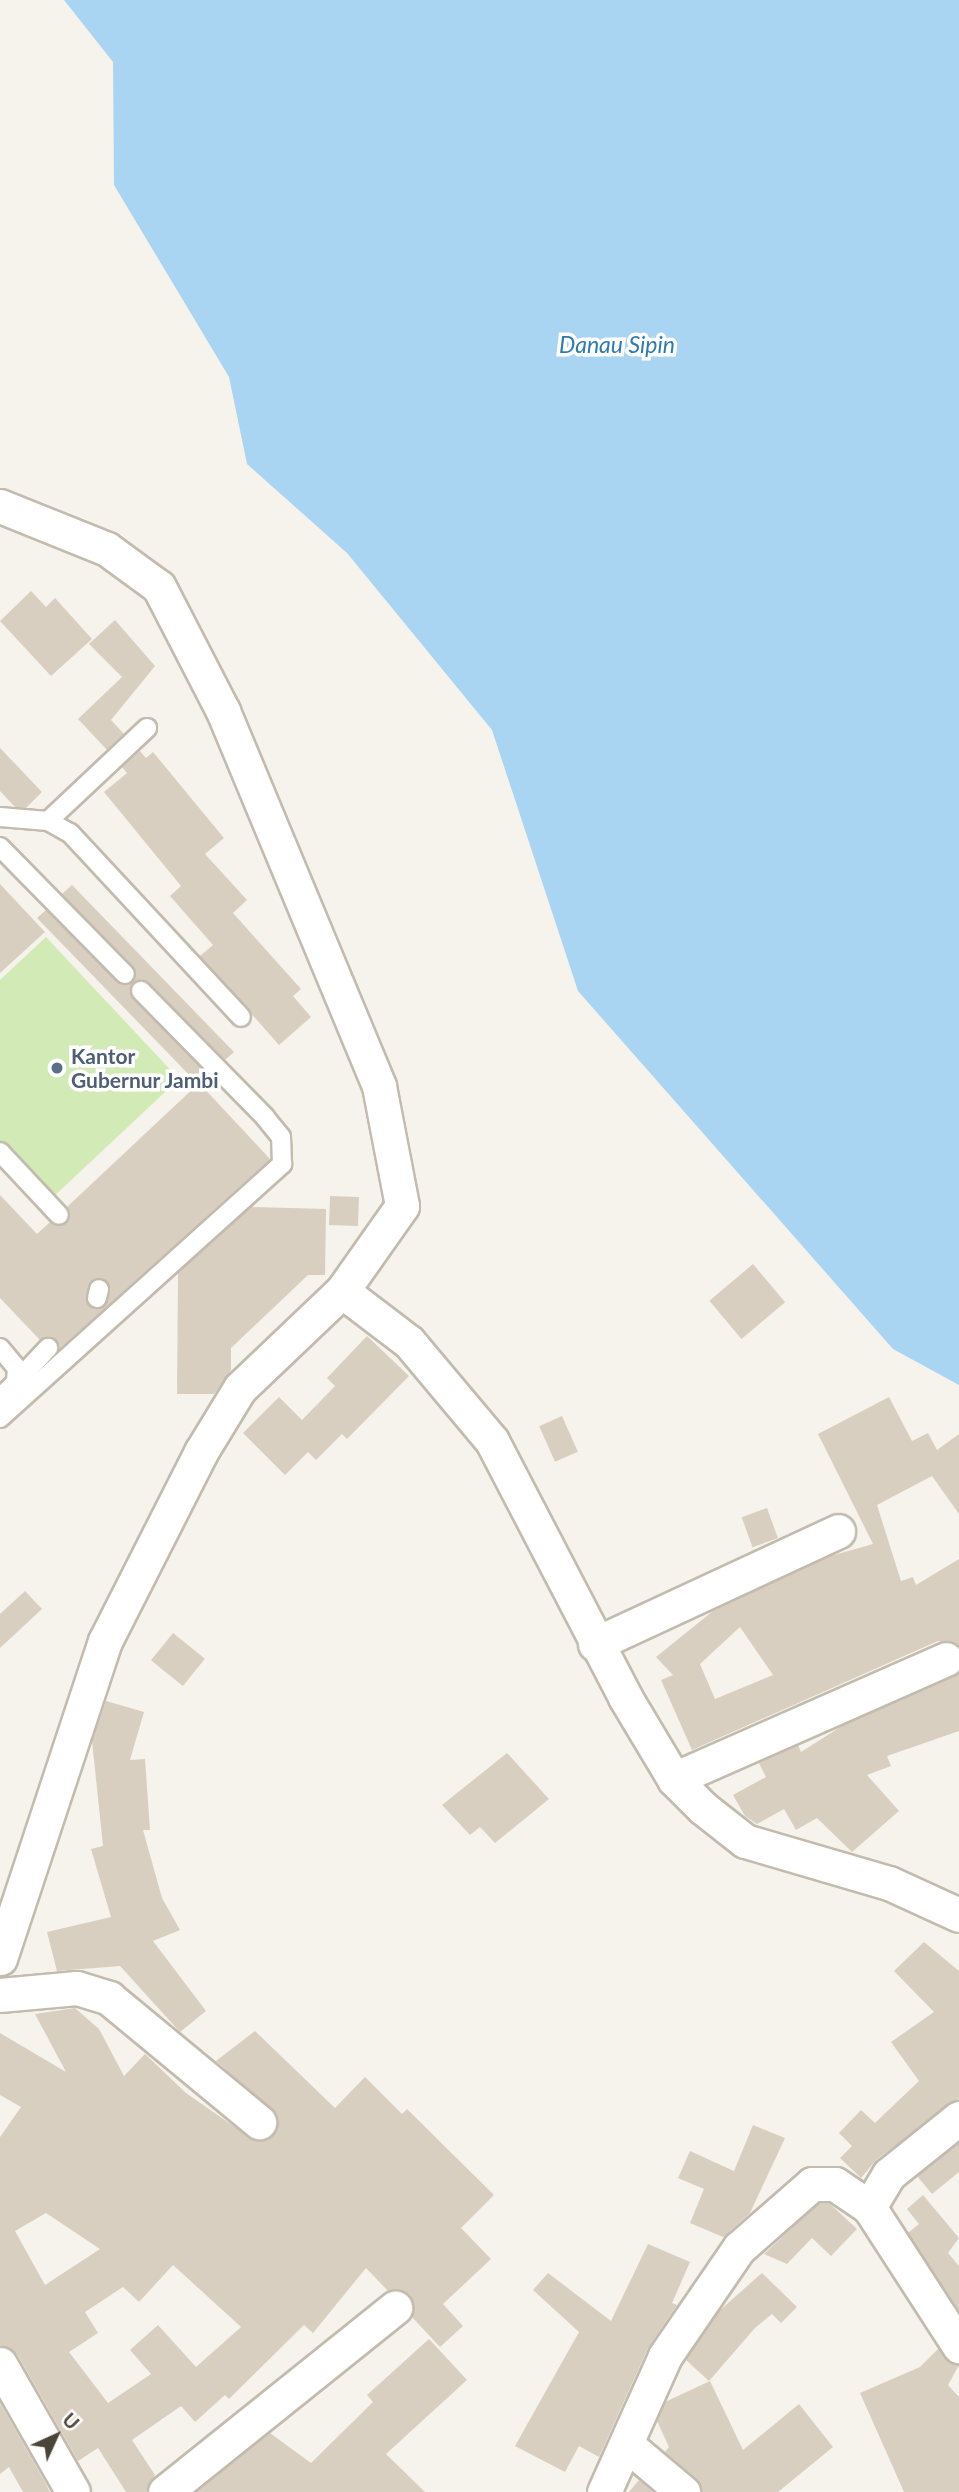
<!DOCTYPE html>
<style>
body{margin:0}
#map{position:relative;width:959px;height:2492px;overflow:hidden;background:#f6f3ec;font-family:Lato,sans-serif}
div>[style]{position:absolute}
.green>*{inset:0;background:#d2eab5}
.water>*{inset:0;background:#a9d4f2}
.building>*{inset:0;background:#d8cfc1;transform-origin:0 0}
.roads{filter:drop-shadow(2px 0 #c2bbae) drop-shadow(-2px 0 #c2bbae) drop-shadow(0 2px #c2bbae) drop-shadow(0 -2px #c2bbae)}
.lane>*{height:18px;margin:-9px;padding:0 9px;transform-origin:9px;border-radius:9px;background:#fff}
.street>*{height:33px;margin:-16.5px;padding:0 16.5px;transform-origin:16.5px;border-radius:16.5px;background:#fff}
.dots>*{width:19px;height:19px;translate:-50% -50%;box-sizing:border-box;border:4px solid #fff;border-radius:50%}
span{translate:-50% -50%;white-space:nowrap;text-align:center;line-height:1.15;-webkit-text-stroke:7px #fff;paint-order:stroke}
.service-label{font-size:21px;color:#4e5e75;font-weight:700}
.left{translate:0 -50%;text-align:left}
.water-label{font-size:23px;color:#2e7ab2;font-style:italic}
.north{position:absolute;left:21px;top:2401px;width:70px;height:70px;-webkit-text-stroke:5px #fff;paint-order:stroke;rotate:45deg;font-size:19px;font-weight:700;line-height:28px;text-align:center;color:#4b4439}
.north::after{content:'';display:block;margin:auto;width:24px;height:32px;background:#4b4439;clip-path:polygon(50% 0,100% 100%,50% 72%,0 100%)}
</style>
<div id="map">
<div class="green">
<div style="clip-path:polygon(46px 937px,179px 1079px,51px 1199px,0 1145px,0 980px)"></div>
</div>
<div class="water">
<div style="clip-path:polygon(64px 0,959px 0,959px 1385px,893px 1349px,578px 991px,492px 730px,347px 553px,247px 464px,229px 377px,114px 185px,113px 62px)"></div>
</div>
<div class="building">
<div style="clip-path:polygon(31px 591px,46px 607px,55px 598px,92px 639px,51px 676px,0 621px)"></div>
<div style="clip-path:polygon(115px 620px,155px 666px,111px 720px,124px 734px,107px 750px,78px 719px,122px 677px,89px 644px)"></div>
<div style="clip-path:polygon(0 748px,42px 792px,26px 808px,15px 807px,0 791px)"></div>
<div style="clip-path:polygon(140px 751px,146px 758px,153px 752px,224px 838px,205px 854px,247px 900px,233px 913px,301px 989px,293px 996px,311px 1017px,279px 1045px,200px 956px,213px 945px,170px 896px,181px 886px,104px 792px,127px 773px,122px 767px)"></div>
<div style="clip-path:polygon(0 884px,45px 932px,0 973px)"></div>
<div style="clip-path:polygon(evenodd,72px 885px,234px 1052px,225px 1060px,149px 983px,133px 983px,133px 999px,209px 1076px,200px 1084px,270px 1159px,59px 1349px,51px 1337px,40px 1340px,0 1298px,0 1195px,37px 1234px,50px 1222px,66px 1224px,67px 1207px,198px 1084px,37px 918px,46px 910px,117px 982px,132px 983px,133px 966px,62px 894px,72px 885px,101px 1278px,110px 1291px,106px 1305px,95px 1309px,86px 1296px,90px 1282px,101px 1278px)"></div>
<div style="left:330px;top:1196px;width:29px;height:29px;rotate:2deg"></div>
<div style="clip-path:polygon(251px 1207px,326px 1209px,325px 1275px,308px 1275px,231px 1348px,231px 1370px,214px 1394px,177px 1394px,178px 1273px)"></div>
<div style="left:753px;top:1264px;width:50px;height:57px;rotate:50deg"></div>
<div style="clip-path:polygon(367px 1336px,409px 1376px,347px 1439px,342px 1434px,316px 1460px,308px 1452px,285px 1475px,243px 1433px,279px 1397px,302px 1420px,335px 1386px,327px 1378px)"></div>
<div style="clip-path:polygon(evenodd,889px 1397px,912px 1441px,928px 1433px,937px 1450px,959px 1434px,959px 1514px,932px 1476px,877px 1505px,901px 1581px,913px 1577px,916px 1585px,959px 1559px,959px 1645px,938px 1641px,692px 1750px,661px 1680px,673px 1675px,656px 1657px,713px 1611px,827px 1557px,873px 1544px,818px 1434px,889px 1397px,740px 1627px,773px 1675px,715px 1699px,700px 1664px,740px 1627px)"></div>
<div style="left:562px;top:1416px;width:39px;height:25px;rotate:66deg"></div>
<div style="left:767px;top:1508px;width:32px;height:27px;rotate:70deg"></div>
<div style="clip-path:polygon(25px 1591px,42px 1609px,0 1648px,0 1614px)"></div>
<div style="left:173px;top:1633px;width:41px;height:35px;rotate:39deg"></div>
<div style="clip-path:polygon(959px 1673px,959px 1731px,887px 1756px,891px 1766px,867px 1775px,899px 1811px,852px 1852px,817px 1818px,796px 1830px,784px 1809px,757px 1824px,745px 1816px,733px 1795px,766px 1777px,759px 1763px,798px 1745px,801px 1752px,842px 1726px)"></div>
<div style="clip-path:polygon(106px 1701px,144px 1712px,130px 1760px,145px 1759px,150px 1830px,143px 1830px,162px 1898px,180px 1930px,153px 1941px,206px 2011px,180px 2032px,120px 1966px,57px 1971px,47px 1932px,111px 1917px,91px 1849px,103px 1846px,92px 1741px)"></div>
<div style="clip-path:polygon(507px 1753px,549px 1799px,495px 1843px,480px 1827px,470px 1835px,442px 1805px)"></div>
<div style="clip-path:polygon(924px 1942px,959px 1971px,959px 2099px,877px 2159px,861px 2178px,840px 2158px,852px 2146px,839px 2133px,861px 2110px,875px 2123px,919px 2081px,891px 2042px,934px 2012px,894px 1971px)"></div>
<div style="clip-path:polygon(evenodd,75px 2008px,99px 2029px,124px 2076px,145px 2054px,186px 2093px,255px 2141px,274px 2134px,277px 2115px,216px 2061px,255px 2031px,335px 2108px,365px 2077px,402px 2114px,407px 2109px,494px 2195px,461px 2228px,491px 2259px,443px 2304px,463px 2326px,440px 2347px,412px 2317px,410px 2295px,388px 2291px,366px 2268px,313px 2333px,304px 2325px,229px 2399px,225px 2395px,195px 2422px,181px 2406px,132px 2440px,155px 2475px,146px 2492px,126px 2492px,98px 2448px,78px 2461px,17px 2354px,0 2345px,0 2137px,21px 2107px,0 2095px,0 2033px,66px 2072px,35px 2014px,75px 2008px,46px 2213px,100px 2249px,45px 2285px,15px 2231px,46px 2213px,75px 2008px,173px 2265px,241px 2327px,196px 2367px,158px 2325px,130px 2350px,151px 2374px,108px 2403px,69px 2352px,98px 2333px,85px 2312px,123px 2287px,139px 2302px,173px 2265px)"></div>
<div style="clip-path:polygon(753px 2125px,785px 2138px,750px 2213px,723px 2237px,690px 2223px,704px 2189px,678px 2178px,690px 2151px,734px 2171px)"></div>
<div style="clip-path:polygon(959px 2143px,959px 2172px,932px 2194px,917px 2176px)"></div>
<div style="clip-path:polygon(923px 2195px,959px 2238px,948px 2253px,959px 2266px,959px 2311px,908px 2233px,919px 2224px,907px 2209px)"></div>
<div style="clip-path:polygon(819px 2203px,829px 2203px,857px 2229px,831px 2256px,812px 2238px,787px 2264px,764px 2254px)"></div>
<div style="clip-path:polygon(648px 2244px,690px 2262px,672px 2303px,677px 2305px,648px 2348px,599px 2457px,579px 2446px,565px 2472px,515px 2446px,579px 2332px,533px 2290px,548px 2273px,611px 2321px)"></div>
<div style="clip-path:polygon(762px 2273px,797px 2307px,781px 2323px,772px 2314px,755px 2328px,709px 2381px,686px 2360px,719px 2311px)"></div>
<div style="clip-path:polygon(429px 2339px,467px 2380px,386px 2454px,425px 2492px,196px 2492px,270px 2433px,311px 2463px,373px 2402px,367px 2395px)"></div>
<div style="clip-path:polygon(938px 2349px,959px 2365px,948px 2385px,959px 2397px,959px 2492px,904px 2492px,860px 2393px,920px 2367px)"></div>
<div style="clip-path:polygon(710px 2381px,743px 2450px,799px 2404px,833px 2447px,778px 2492px,702px 2492px,696px 2478px,665px 2452px,669px 2447px,657px 2421px,665px 2402px)"></div>
<div style="clip-path:polygon(0 2403px,45px 2482px,50px 2492px,23px 2492px,9px 2467px,0 2474px)"></div>
<div style="clip-path:polygon(639px 2480px,653px 2492px,629px 2492px)"></div>
</div>
<div class="roads">
<div class="lane">
<div style="left:0;top:817px;width:48px;rotate:4.8deg"></div>
<div style="left:48px;top:821px;width:25px;rotate:29deg"></div>
<div style="left:70px;top:833px;width:251px;rotate:47.1deg"></div>
<div style="left:48px;top:821px;width:136px;rotate:-43.2deg"></div>
<div style="left:0;top:847px;width:178px;rotate:45.5deg"></div>
<div style="left:0;top:1152px;width:86px;rotate:46.9deg"></div>
<div style="left:97px;top:1298px;width:9px;rotate:-77deg"></div>
<div style="left:0;top:1348px;width:26px;rotate:50deg"></div>
<div style="left:17px;top:1368px;width:14px;rotate:94deg"></div>
<div style="left:16px;top:1382px;width:23px;rotate:135deg"></div>
<div style="left:16px;top:1382px;width:47px;rotate:-46.7deg"></div>
<div style="left:0;top:1418px;width:380px;rotate:-42deg"></div>
<div style="left:282px;top:1164px;width:27px;rotate:-92deg"></div>
<div style="left:281px;top:1137px;width:26px;rotate:-129deg"></div>
<div style="left:265px;top:1117px;width:177px;rotate:-134.5deg"></div>
</div>
<div class="street">
<div style="left:0;top:506px;width:115px;rotate:21.9deg"></div>
<div style="left:107px;top:549px;width:64px;rotate:36.2deg"></div>
<div style="left:159px;top:587px;width:140px;rotate:62.7deg"></div>
<div style="left:223px;top:711px;width:406px;rotate:67.4deg"></div>
<div style="left:379px;top:1086px;width:122px;rotate:79.1deg"></div>
<div style="left:402px;top:1206px;width:104px;rotate:125.2deg"></div>
<div style="left:342px;top:1291px;width:141px;rotate:136.4deg"></div>
<div style="left:240px;top:1388px;width:75px;rotate:121.4deg"></div>
<div style="left:201px;top:1452px;width:212px;rotate:116.9deg"></div>
<div style="left:105px;top:1641px;width:334px;rotate:108.3deg"></div>
<div style="left:342px;top:1291px;width:84px;rotate:37.3deg"></div>
<div style="left:409px;top:1342px;width:129px;rotate:50deg"></div>
<div style="left:492px;top:1441px;width:288px;rotate:62.5deg"></div>
<div style="left:625px;top:1697px;width:96px;rotate:59.1deg"></div>
<div style="left:674px;top:1779px;width:41px;rotate:45deg"></div>
<div style="left:703px;top:1808px;width:53px;rotate:38.2deg"></div>
<div style="left:745px;top:1841px;width:150px;rotate:16.3deg"></div>
<div style="left:889px;top:1883px;width:77px;rotate:24.6deg"></div>
<div style="left:595px;top:1644px;width:268px;rotate:-24.9deg"></div>
<div style="left:674px;top:1779px;width:297px;rotate:-23.8deg"></div>
<div style="left:0;top:1995px;width:77px;rotate:-5.2deg"></div>
<div style="left:77px;top:1988px;width:34px;rotate:17deg"></div>
<div style="left:109px;top:1998px;width:195px;rotate:39.6deg"></div>
<div style="left:959px;top:2118px;width:90px;rotate:141.3deg"></div>
<div style="left:889px;top:2174px;width:39px;rotate:121deg"></div>
<div style="left:869px;top:2207px;width:166px;rotate:57.1deg"></div>
<div style="left:0;top:2364px;width:147px;rotate:60.3deg"></div>
<div style="left:626px;top:2444px;width:75px;rotate:40.1deg"></div>
<div style="left:165px;top:2492px;width:295px;rotate:-38.7deg"></div>
<div style="left:604px;top:2492px;width:149px;rotate:-65.8deg"></div>
<div style="left:665px;top:2356px;width:131px;rotate:-55.6deg"></div>
<div style="left:739px;top:2248px;width:97px;rotate:-41.2deg"></div>
<div style="left:812px;top:2184px;width:23px"></div>
<div style="left:835px;top:2184px;width:41px;rotate:34.1deg"></div>
</div>
</div>
<div class="dots">
<div style="left:57px;top:1068px;background:#5c6f8a"></div>
</div>
<div class="service-label">
<span class="left" style="left:71px;top:1068px">Kantor<br>Gubernur Jambi</span>
</div>
<div class="water-label">
<span style="left:617px;top:344px">Danau Sipin</span>
</div>
<div class="north">U</div>
</div>
